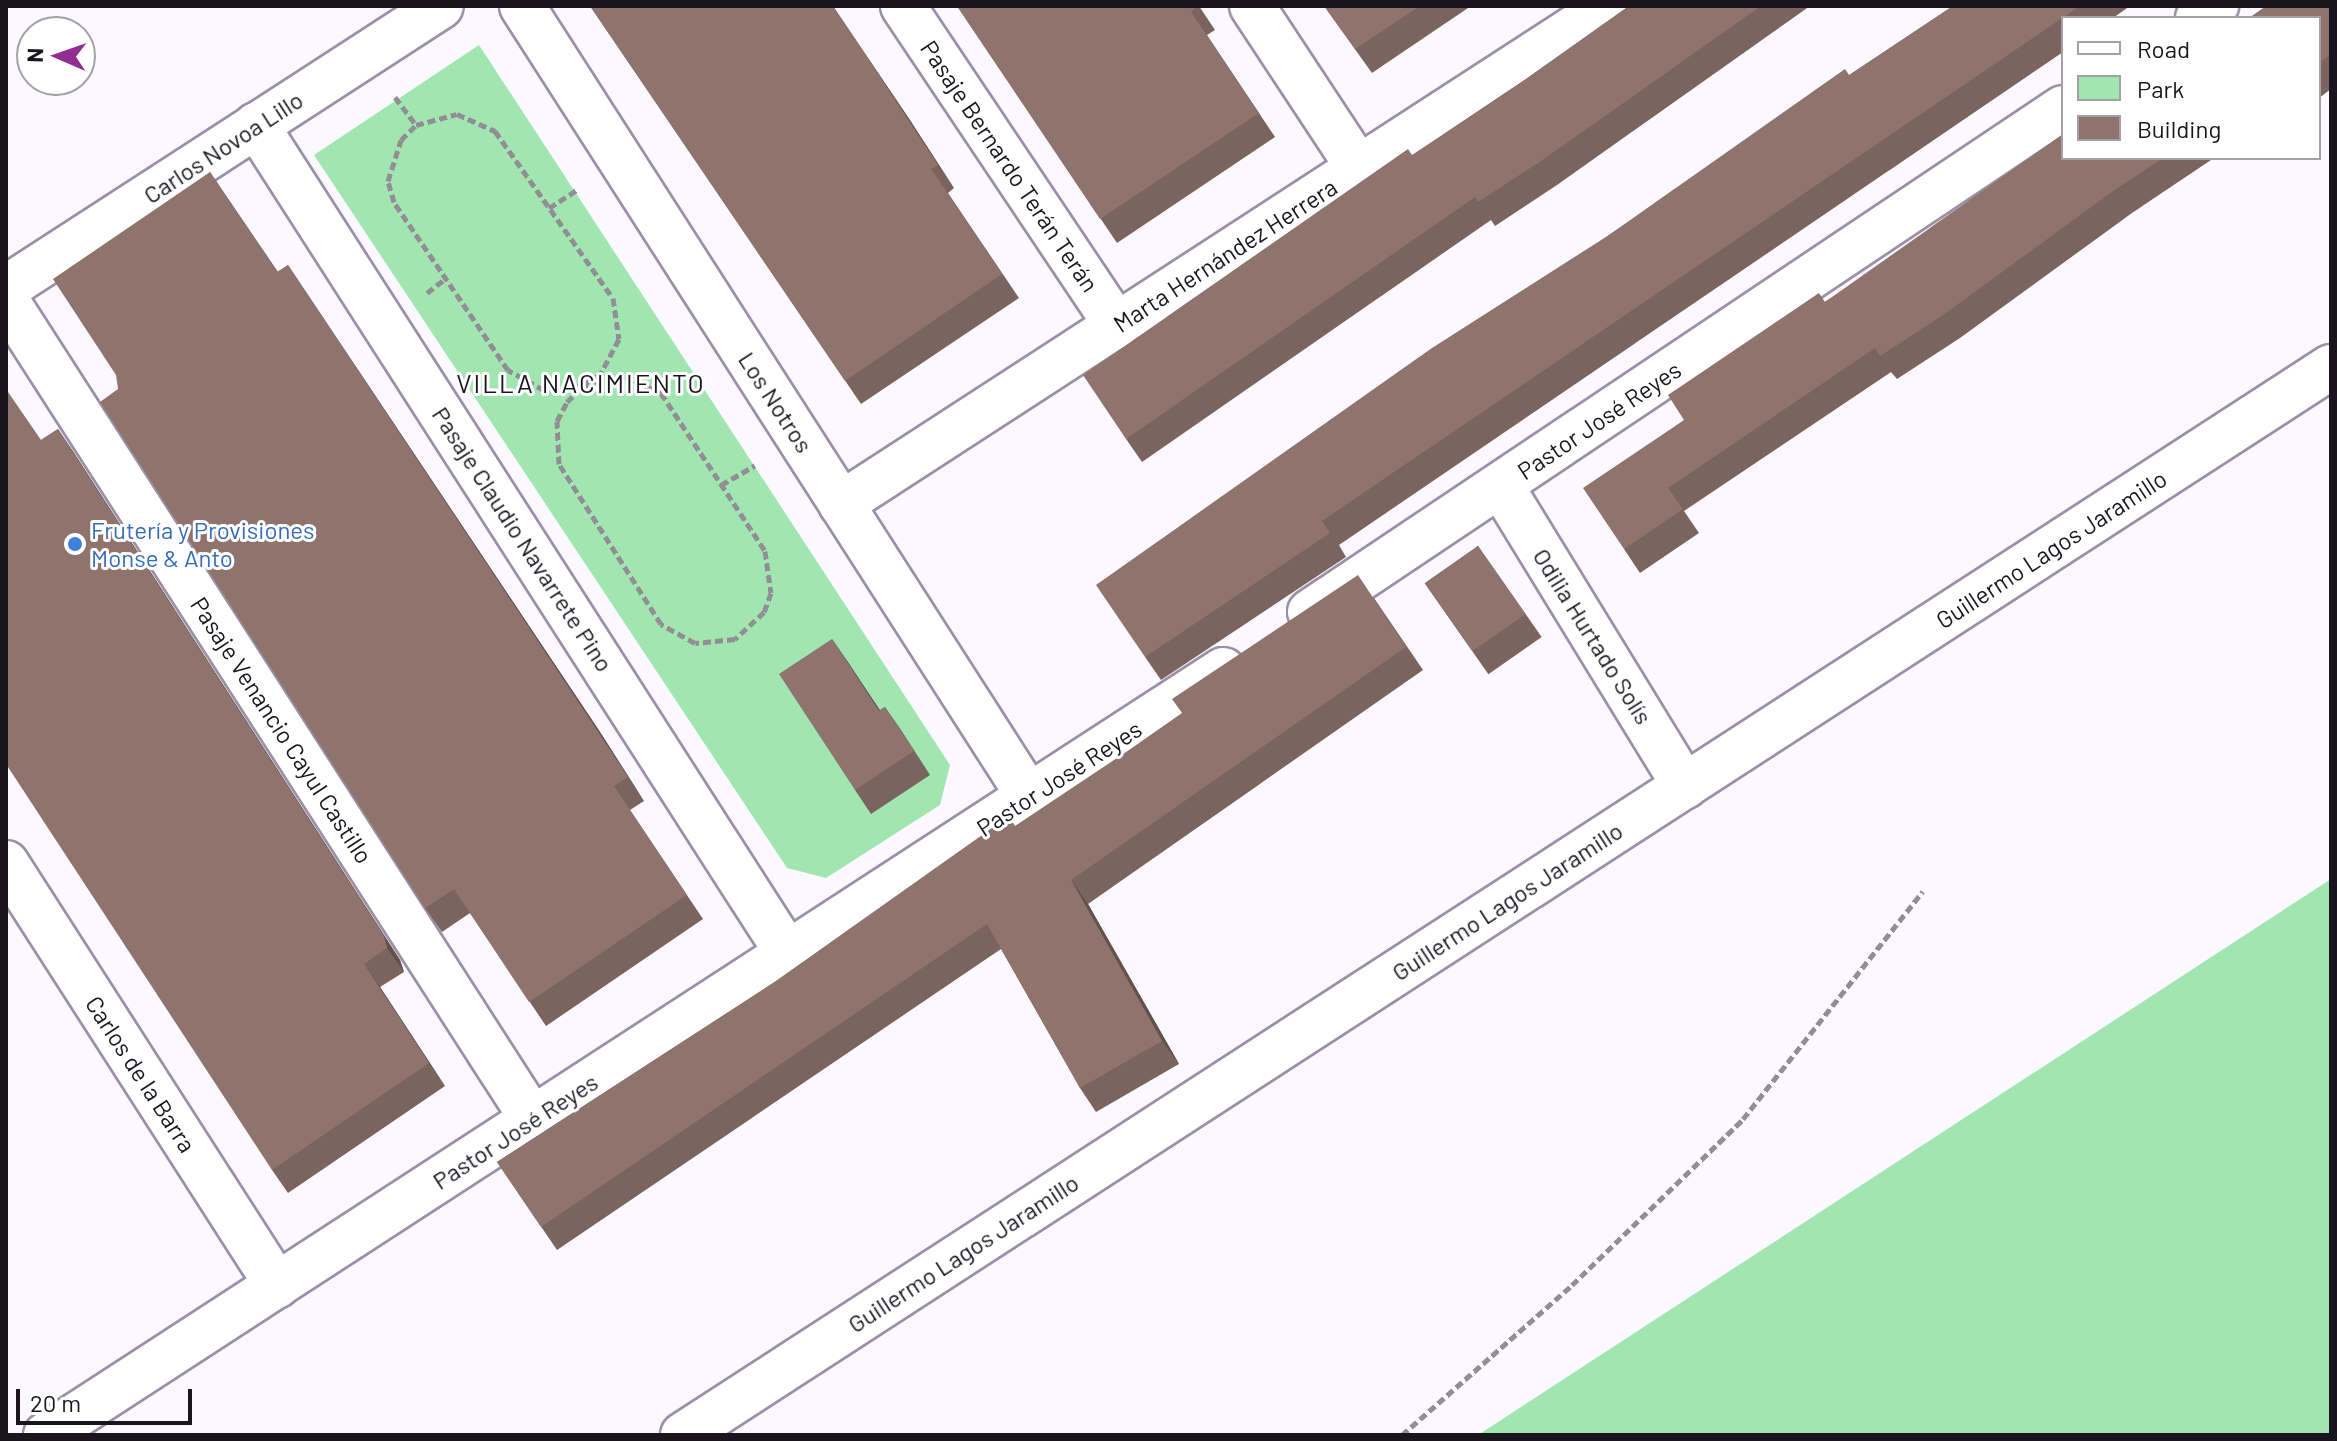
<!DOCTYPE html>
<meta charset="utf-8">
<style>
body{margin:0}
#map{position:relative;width:2337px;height:1441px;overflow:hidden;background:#fbf9ff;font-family:Barlow,sans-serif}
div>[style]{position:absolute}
.green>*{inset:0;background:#a1e6b1}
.path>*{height:5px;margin-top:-2.5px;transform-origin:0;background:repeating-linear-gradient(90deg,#918e95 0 8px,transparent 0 12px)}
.roads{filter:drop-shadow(2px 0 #9a90a8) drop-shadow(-2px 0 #9a90a8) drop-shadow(0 2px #9a90a8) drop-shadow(0 -2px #9a90a8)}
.street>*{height:44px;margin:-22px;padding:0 22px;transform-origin:22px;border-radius:22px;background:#fff}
.wall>*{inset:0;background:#7b645e;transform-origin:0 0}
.shaded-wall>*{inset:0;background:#64514c}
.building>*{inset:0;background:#8f746d;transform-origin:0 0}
.dots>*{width:22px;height:22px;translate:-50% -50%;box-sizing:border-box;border:4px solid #fff;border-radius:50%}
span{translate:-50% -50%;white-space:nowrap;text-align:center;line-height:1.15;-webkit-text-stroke:6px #fff;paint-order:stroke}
.street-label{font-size:24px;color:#19151e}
.shop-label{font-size:24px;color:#366cbe}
.left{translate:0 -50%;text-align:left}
.neighbourhood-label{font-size:26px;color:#19151e;letter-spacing:2px}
.frame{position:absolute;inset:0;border:8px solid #19151e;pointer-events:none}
.legend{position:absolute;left:2061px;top:16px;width:260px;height:144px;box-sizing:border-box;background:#fff;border:2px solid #a3a1a5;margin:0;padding:10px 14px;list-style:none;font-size:24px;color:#19151e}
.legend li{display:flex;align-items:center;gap:16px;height:40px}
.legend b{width:40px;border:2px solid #a3a1a5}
.north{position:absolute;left:16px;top:16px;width:80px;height:80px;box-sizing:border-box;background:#fff;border:2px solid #a3a1a5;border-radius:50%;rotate:272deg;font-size:22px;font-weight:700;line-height:32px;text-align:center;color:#19151e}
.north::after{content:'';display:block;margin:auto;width:28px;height:36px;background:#932d93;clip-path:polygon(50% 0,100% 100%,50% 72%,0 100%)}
.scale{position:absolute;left:16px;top:1389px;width:176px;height:36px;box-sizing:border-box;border:4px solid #19151e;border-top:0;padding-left:10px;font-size:24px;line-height:28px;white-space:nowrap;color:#19151e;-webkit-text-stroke:6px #fff;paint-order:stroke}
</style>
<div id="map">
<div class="green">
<div style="clip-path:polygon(479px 45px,950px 765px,940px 805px,826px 878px,787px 868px,314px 155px)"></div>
<div style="clip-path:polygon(2331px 879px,2331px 1435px,1478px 1435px)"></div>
</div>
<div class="path">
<div style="left:395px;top:97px;width:35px;rotate:53deg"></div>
<div style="left:457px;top:114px;width:42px;rotate:24.1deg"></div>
<div style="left:495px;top:131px;width:204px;rotate:54.8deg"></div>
<div style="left:613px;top:298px;width:41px;rotate:81.7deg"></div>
<div style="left:619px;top:339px;width:40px;rotate:118deg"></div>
<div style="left:600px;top:374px;width:20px;rotate:147deg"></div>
<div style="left:583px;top:385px;width:39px;rotate:173deg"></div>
<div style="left:544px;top:390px;width:41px;rotate:-150.9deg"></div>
<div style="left:508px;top:370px;width:203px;rotate:-124.2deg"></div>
<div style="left:394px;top:202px;width:22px;rotate:-106deg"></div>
<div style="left:388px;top:181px;width:43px;rotate:-72.4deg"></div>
<div style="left:401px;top:140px;width:21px;rotate:-45deg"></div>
<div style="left:416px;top:125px;width:42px;rotate:-15deg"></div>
<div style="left:549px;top:208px;width:35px;rotate:-33deg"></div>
<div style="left:427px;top:293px;width:23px;rotate:-38deg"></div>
<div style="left:623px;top:376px;width:42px;rotate:24.1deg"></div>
<div style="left:661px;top:393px;width:189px;rotate:56.6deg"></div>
<div style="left:765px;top:551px;width:42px;rotate:81.9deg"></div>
<div style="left:771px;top:593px;width:20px;rotate:110deg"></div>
<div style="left:764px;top:612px;width:40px;rotate:137deg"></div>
<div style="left:735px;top:639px;width:40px;rotate:174.3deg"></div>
<div style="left:695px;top:643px;width:39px;rotate:-151deg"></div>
<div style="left:661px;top:624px;width:190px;rotate:-122.5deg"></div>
<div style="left:559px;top:464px;width:43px;rotate:-92.7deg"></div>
<div style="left:557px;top:421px;width:21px;rotate:-62deg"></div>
<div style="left:567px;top:402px;width:21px;rotate:-45deg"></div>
<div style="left:582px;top:387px;width:42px;rotate:-15deg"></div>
<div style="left:721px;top:485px;width:39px;rotate:-30deg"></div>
<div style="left:1402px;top:1435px;width:227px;rotate:-41.4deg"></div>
<div style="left:1572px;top:1285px;width:238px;rotate:-44.1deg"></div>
<div style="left:1743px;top:1119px;width:290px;rotate:-51.7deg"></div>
</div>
<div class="roads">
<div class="street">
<div style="left:522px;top:6px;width:941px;rotate:57.32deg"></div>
<div style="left:903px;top:6px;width:385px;rotate:56.2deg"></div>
<div style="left:1252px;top:6px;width:194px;rotate:56.6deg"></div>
<div style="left:2198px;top:18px;width:22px;rotate:-34deg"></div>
<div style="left:256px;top:125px;width:985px;rotate:57.31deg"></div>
<div style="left:6px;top:288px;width:518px;rotate:-32.95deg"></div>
<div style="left:6px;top:300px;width:975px;rotate:57.27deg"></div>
<div style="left:1501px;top:486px;width:352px;rotate:58.5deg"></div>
<div style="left:841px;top:504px;width:914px;rotate:-32.99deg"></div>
<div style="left:1310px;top:612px;width:906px;rotate:-33.8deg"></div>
<div style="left:6px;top:863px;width:502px;rotate:57.29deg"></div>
<div style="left:46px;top:1435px;width:1404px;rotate:-33.02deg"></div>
<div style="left:683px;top:1435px;width:1964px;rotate:-32.95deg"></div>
</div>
</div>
<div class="wall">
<div style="clip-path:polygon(590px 6px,833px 6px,954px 188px,948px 193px,1019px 298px,861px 404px)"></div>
<div style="clip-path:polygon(957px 6px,1199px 6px,1215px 30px,1207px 35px,1275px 137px,1117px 243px)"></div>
<div style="clip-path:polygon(1324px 6px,1471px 6px,1372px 73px)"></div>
<div style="clip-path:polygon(1629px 6px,1810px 6px,1557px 185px,1495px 226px,1491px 220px,1142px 462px,1126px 439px,1413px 155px,1526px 79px)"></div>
<div style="clip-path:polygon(1953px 6px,2130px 6px,2113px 18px,2063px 18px,2063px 52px,1339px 545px,1346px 557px,1161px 680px,1145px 657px,1609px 235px)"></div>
<div style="clip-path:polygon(2331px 6px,2331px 89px,2319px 98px,2319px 18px)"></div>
<div style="clip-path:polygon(2063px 158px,2214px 158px,2132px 213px,1960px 338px,1897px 379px,1891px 372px,1684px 511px,1699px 533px,1640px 573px,1624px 549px,1684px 420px,1826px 301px)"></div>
<div style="clip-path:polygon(210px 172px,278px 272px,288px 265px,304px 289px,600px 732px,644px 801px,630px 810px,703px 919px,546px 1026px,470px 913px,442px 932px,425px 908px,118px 389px)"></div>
<div style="clip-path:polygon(58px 429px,74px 453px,400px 960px,404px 972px,380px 987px,445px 1086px,288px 1193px,272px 1170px,41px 440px)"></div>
<div style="left:1478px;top:546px;width:111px;height:65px;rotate:55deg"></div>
<div style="clip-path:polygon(1374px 598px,1423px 670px,1088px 904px,1179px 1064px,1096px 1112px,1080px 1088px,1001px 949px,557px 1250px,497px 1162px,1016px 826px)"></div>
<div style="clip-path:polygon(832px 639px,880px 710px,885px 707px,930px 775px,871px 814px,855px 790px)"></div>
</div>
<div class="shaded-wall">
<div style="clip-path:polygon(833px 6px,910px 120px,954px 188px,938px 165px)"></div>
<div style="clip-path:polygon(288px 265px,600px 732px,644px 801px,628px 777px)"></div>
<div style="clip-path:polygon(58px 429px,74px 453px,400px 960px,404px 972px,387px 948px)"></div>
<div style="clip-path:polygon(832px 639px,848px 662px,895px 734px,879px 711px)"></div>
<div style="clip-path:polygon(885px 707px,901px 730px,930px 775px,914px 751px)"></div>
<div style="clip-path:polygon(1071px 880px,1088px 904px,1179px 1064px,1162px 1041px)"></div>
<div style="clip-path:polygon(364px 964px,380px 987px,445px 1086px,429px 1063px)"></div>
</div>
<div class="building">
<div style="clip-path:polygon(590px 6px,833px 6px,938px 165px,931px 169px,1002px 274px,845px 381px)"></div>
<div style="clip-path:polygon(957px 6px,1198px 6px,1191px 12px,1259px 113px,1100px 219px)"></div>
<div style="clip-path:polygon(1325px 6px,1420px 6px,1355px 49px)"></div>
<div style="clip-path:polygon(1629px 6px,1761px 6px,1541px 161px,1478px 202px,1475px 197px,1126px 439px,1083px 375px,1408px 149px,1412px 155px,1526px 79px)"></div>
<div style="clip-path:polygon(1953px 6px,2080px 6px,1322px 521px,1330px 533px,1145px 657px,1096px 585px,1432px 348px,1609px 235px,1845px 69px,1849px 75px)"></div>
<div style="clip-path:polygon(2266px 6px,2331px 6px,2331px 54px,2319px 63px,2319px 18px,2249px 18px)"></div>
<div style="clip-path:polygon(2063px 134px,2063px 158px,2163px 158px,2116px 189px,1943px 315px,1880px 356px,1875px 348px,1668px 488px,1683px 509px,1624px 549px,1583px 488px,1684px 420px,1668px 395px,1819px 293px,1825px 302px)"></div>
<div style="clip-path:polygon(210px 172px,277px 272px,288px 265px,583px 709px,628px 777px,614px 786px,687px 895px,529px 1002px,454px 889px,425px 908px,100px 402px,118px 389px,116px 375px,53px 279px)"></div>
<div style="clip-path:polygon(6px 389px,41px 440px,58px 429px,384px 936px,387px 948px,364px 964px,429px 1063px,272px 1170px,6px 764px)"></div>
<div style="left:1478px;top:546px;width:83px;height:65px;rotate:55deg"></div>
<div style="clip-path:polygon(1358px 575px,1406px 647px,1071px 880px,1162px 1041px,1080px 1088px,987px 924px,541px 1227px,497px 1162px,773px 983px,1009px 816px,1015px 826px,1129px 750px,1182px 713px,1172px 699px)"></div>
<div style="clip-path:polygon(832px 639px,879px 711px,885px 707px,914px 751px,855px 790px,779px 674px)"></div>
</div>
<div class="dots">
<div style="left:75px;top:544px;background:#3f7fe0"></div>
</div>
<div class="street-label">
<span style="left:223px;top:147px;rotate:-33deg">Carlos Novoa Lillo</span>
<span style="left:1010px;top:166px;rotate:56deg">Pasaje Bernardo Terán Terán</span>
<span style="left:1225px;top:255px;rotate:-33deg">Marta Hernández Herrera</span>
<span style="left:776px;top:402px;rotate:57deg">Los Notros</span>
<span style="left:1599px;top:420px;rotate:-34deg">Pastor José Reyes</span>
<span style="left:523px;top:539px;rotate:57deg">Pasaje Claudio Navarrete Pino</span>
<span style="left:2051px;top:549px;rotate:-33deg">Guillermo Lagos Jaramillo</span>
<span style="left:1593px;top:636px;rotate:58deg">Odilia Hurtado Solís</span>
<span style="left:282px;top:730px;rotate:57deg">Pasaje Venancio Cayul Castillo</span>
<span style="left:1059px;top:778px;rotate:-33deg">Pastor José Reyes</span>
<span style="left:1507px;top:901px;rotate:-33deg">Guillermo Lagos Jaramillo</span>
<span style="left:141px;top:1074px;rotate:57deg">Carlos de la Barra</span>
<span style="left:515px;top:1131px;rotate:-33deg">Pastor José Reyes</span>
<span style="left:963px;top:1253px;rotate:-33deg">Guillermo Lagos Jaramillo</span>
</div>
<div class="shop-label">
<span class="left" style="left:91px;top:544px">Frutería y Provisiones<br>Monse &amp; Anto</span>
</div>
<div class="neighbourhood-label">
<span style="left:581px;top:383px">VILLA NACIMIENTO</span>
</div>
<div class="frame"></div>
<ul class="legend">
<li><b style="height:10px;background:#fff"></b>Road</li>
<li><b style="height:22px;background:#a1e6b1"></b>Park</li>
<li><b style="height:22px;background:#8f746d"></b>Building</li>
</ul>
<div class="north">N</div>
<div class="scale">20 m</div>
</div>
